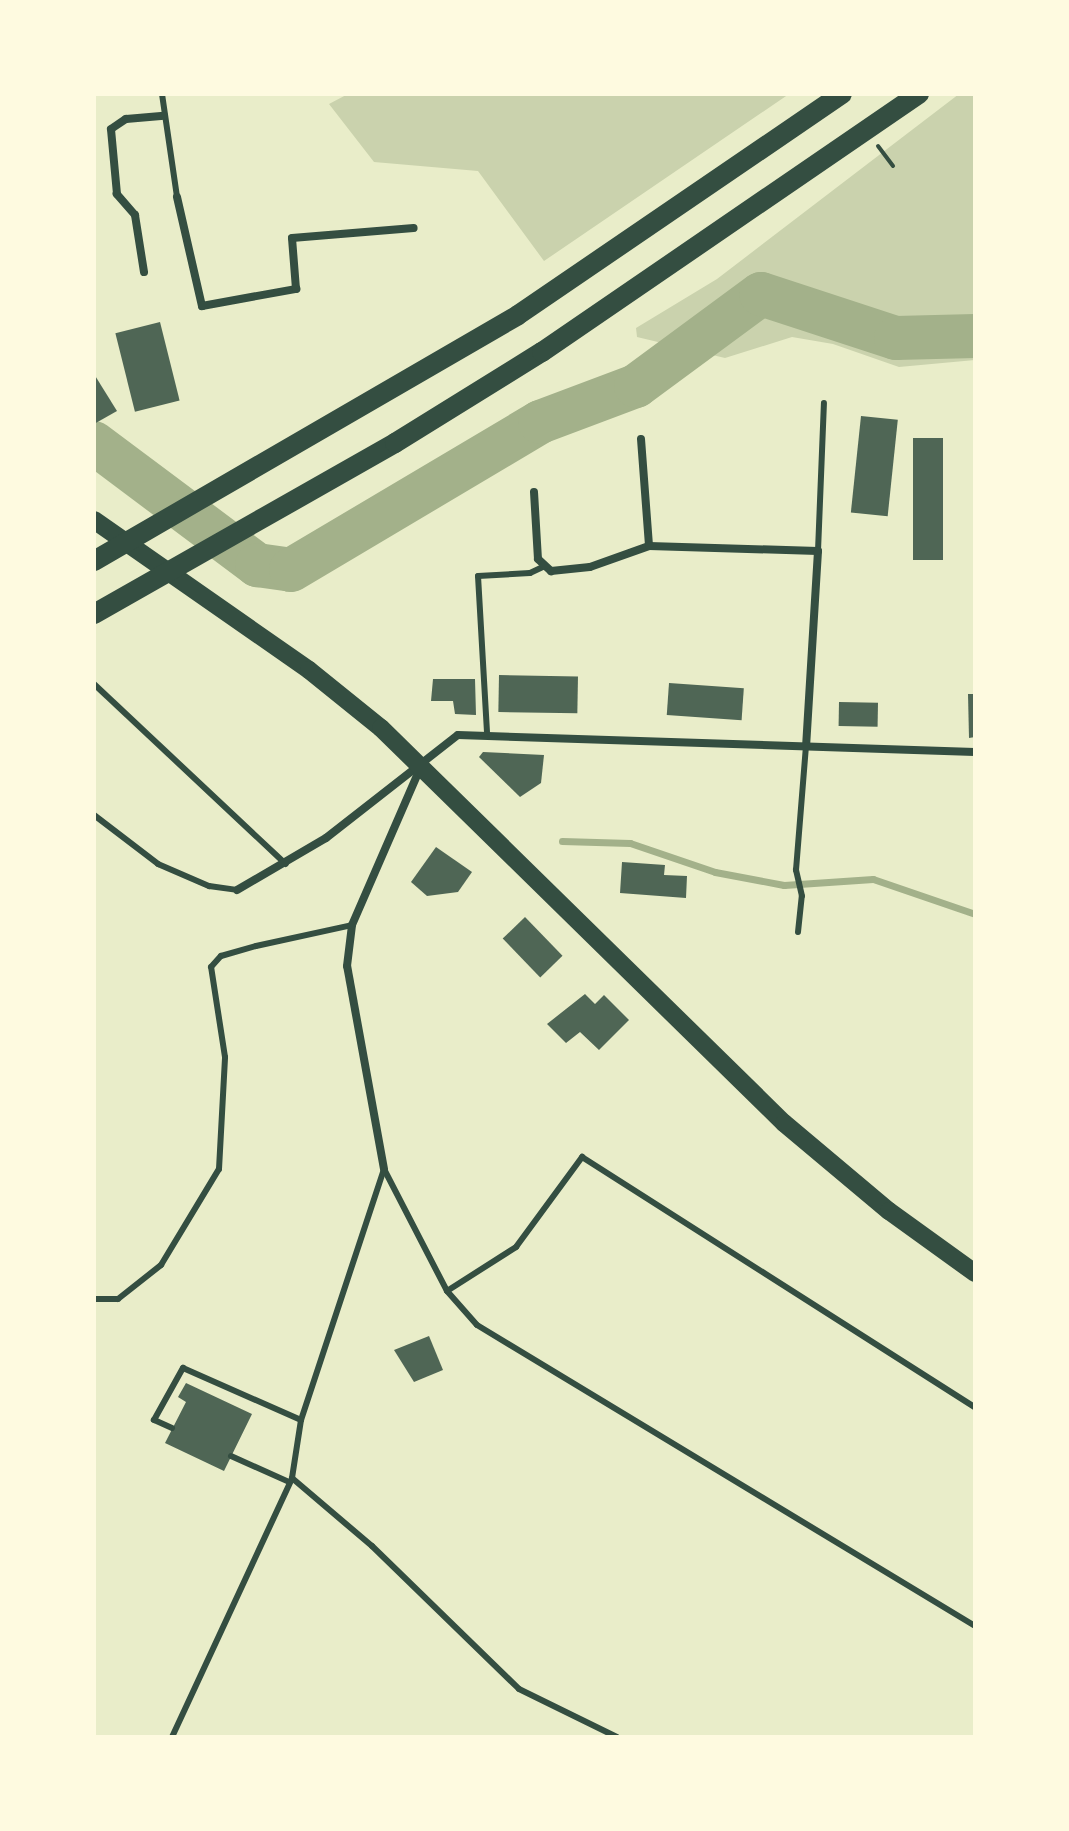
<!DOCTYPE html>
<style>
body{margin:0}
#map{position:relative;width:1069px;height:1831px;overflow:hidden;background:#e9edc9;font-family:"PT Sans Narrow",sans-serif}
div>[style]{position:absolute}
.green>*{inset:0;background:#cad2ad}
.stream>*{height:7px;margin:-3.5px;padding:0 3.5px;transform-origin:3.5px;border-radius:3.5px;background:#a3b18a}
.river>*{height:44px;margin:-22px;padding:0 22px;transform-origin:22px;border-radius:22px;background:#a3b18a}
.building>*{inset:0;background:#4f6655;transform-origin:0 0}
.path>*{height:4px;margin:-2px;padding:0 2px;transform-origin:2px;border-radius:2px;background:#344e41}
.service>*{height:6px;margin:-3px;padding:0 3px;transform-origin:3px;border-radius:3px;background:#344e41}
.minor>*{height:8px;margin:-4px;padding:0 4px;transform-origin:4px;border-radius:4px;background:#344e41}
.primary>*{height:18px;margin:-9px;padding:0 9px;transform-origin:9px;border-radius:9px;background:#344e41}
.motorway>*{height:20px;margin:-10px;padding:0 10px;transform-origin:10px;border-radius:10px;background:#344e41}
span{translate:-50% -50%;white-space:nowrap;text-align:center;line-height:1.15;-webkit-text-stroke:6px #fefae0;paint-order:stroke}
.frame{position:absolute;inset:0;border:96px solid #fefae0;pointer-events:none}
</style>
<div id="map">
<div class="green">
<div style="clip-path:polygon(348px 94px,789px 94px,544px 261px,478px 171px,374px 162px,329px 104px)"></div>
<div style="clip-path:polygon(959px 94px,975px 94px,975px 360px,899px 367px,833px 344px,792px 337px,725px 358px,637px 337px,636px 328px,717px 279px)"></div>
</div>
<div class="stream">
<div style="left:278px;top:568px;width:21px;rotate:67deg"></div>
<div style="left:562px;top:841px;width:68px;rotate:1.7deg"></div>
<div style="left:630px;top:843px;width:90px;rotate:18.8deg"></div>
<div style="left:715px;top:872px;width:70px;rotate:10.7deg"></div>
<div style="left:784px;top:885px;width:89px;rotate:-3.9deg"></div>
<div style="left:873px;top:879px;width:108px;rotate:18.9deg"></div>
</div>
<div class="river">
<div style="left:94px;top:443px;width:204px;rotate:36.8deg"></div>
<div style="left:257px;top:565px;width:34px;rotate:8deg"></div>
<div style="left:291px;top:570px;width:290px;rotate:-30.7deg"></div>
<div style="left:540px;top:422px;width:103px;rotate:-20.6deg"></div>
<div style="left:636px;top:386px;width:155px;rotate:-36.4deg"></div>
<div style="left:761px;top:294px;width:142px;rotate:18.1deg"></div>
<div style="left:896px;top:338px;width:79px;rotate:-1.5deg"></div>
</div>
<div class="building">
<div style="left:160px;top:322px;width:81px;height:46px;rotate:76deg"></div>
<div style="clip-path:polygon(94px 374px,117px 411px,94px 424px)"></div>
<div style="left:861px;top:416px;width:37px;height:97px;rotate:6deg"></div>
<div style="left:913px;top:438px;width:30px;height:122px"></div>
<div style="left:499px;top:675px;width:79px;height:37px;rotate:1deg"></div>
<div style="clip-path:polygon(433px 679px,475px 679px,476px 715px,455px 714px,453px 701px,431px 701px)"></div>
<div style="left:669px;top:683px;width:75px;height:32px;rotate:4deg"></div>
<div style="clip-path:polygon(968px 694px,975px 694px,975px 737px,969px 738px)"></div>
<div style="left:839px;top:702px;width:39px;height:24px;rotate:1deg"></div>
<div style="clip-path:polygon(483px 752px,544px 755px,541px 783px,520px 797px,479px 757px)"></div>
<div style="clip-path:polygon(436px 847px,472px 872px,458px 892px,427px 896px,411px 882px)"></div>
<div style="clip-path:polygon(622px 862px,665px 865px,664px 875px,687px 876px,686px 898px,620px 893px)"></div>
<div style="left:525px;top:917px;width:54px;height:31px;rotate:46deg"></div>
<div style="clip-path:polygon(585px 994px,595px 1004px,604px 995px,629px 1020px,599px 1050px,580px 1032px,566px 1043px,547px 1024px)"></div>
<div style="clip-path:polygon(429px 1336px,443px 1370px,414px 1382px,394px 1350px)"></div>
<div style="clip-path:polygon(186px 1383px,252px 1414px,224px 1471px,165px 1443px,186px 1402px,178px 1397px)"></div>
</div>
<div class="path">
<div style="left:878px;top:146px;width:25px;rotate:53deg"></div>
</div>
<div class="service">
<div style="left:162px;top:94px;width:104px;rotate:81.7deg"></div>
<div style="left:818px;top:551px;width:148px;rotate:-87.7deg"></div>
<div style="left:94px;top:684px;width:263px;rotate:43.2deg"></div>
<div style="left:487px;top:732px;width:156px;rotate:-93.3deg"></div>
<div style="left:478px;top:576px;width:52px;rotate:-3.3deg"></div>
<div style="left:530px;top:573px;width:17px;rotate:-25deg"></div>
<div style="left:94px;top:815px;width:81px;rotate:37.4deg"></div>
<div style="left:158px;top:864px;width:56px;rotate:23.3deg"></div>
<div style="left:209px;top:886px;width:28px;rotate:8deg"></div>
<div style="left:798px;top:932px;width:36px;rotate:-84deg"></div>
<div style="left:802px;top:896px;width:27px;rotate:-103deg"></div>
<div style="left:796px;top:870px;width:124px;rotate:-85.4deg"></div>
<div style="left:384px;top:1169px;width:137px;rotate:62.7deg"></div>
<div style="left:447px;top:1291px;width:45px;rotate:48.6deg"></div>
<div style="left:477px;top:1325px;width:582px;rotate:31.15deg"></div>
<div style="left:447px;top:1291px;width:82px;rotate:-32.5deg"></div>
<div style="left:516px;top:1247px;width:112px;rotate:-53.7deg"></div>
<div style="left:582px;top:1157px;width:466px;rotate:32.5deg"></div>
<div style="left:94px;top:1299px;width:24px"></div>
<div style="left:118px;top:1299px;width:55px;rotate:-38.3deg"></div>
<div style="left:161px;top:1265px;width:112px;rotate:-58.9deg"></div>
<div style="left:219px;top:1169px;width:112px;rotate:-86.9deg"></div>
<div style="left:225px;top:1057px;width:91px;rotate:-98.8deg"></div>
<div style="left:211px;top:967px;width:15px;rotate:-48deg"></div>
<div style="left:221px;top:956px;width:36px;rotate:-16deg"></div>
<div style="left:256px;top:946px;width:98px;rotate:-12.3deg"></div>
<div style="left:172px;top:1428px;width:20px;rotate:-156deg"></div>
<div style="left:154px;top:1420px;width:60px;rotate:-60.9deg"></div>
<div style="left:183px;top:1368px;width:129px;rotate:23.8deg"></div>
<div style="left:231px;top:1456px;width:64px;rotate:24.1deg"></div>
<div style="left:292px;top:1478px;width:105px;rotate:40.4deg"></div>
<div style="left:372px;top:1546px;width:205px;rotate:44.2deg"></div>
<div style="left:519px;top:1689px;width:109px;rotate:26.1deg"></div>
<div style="left:172px;top:1737px;width:285px;rotate:-65.1deg"></div>
<div style="left:292px;top:1478px;width:59px;rotate:-81.2deg"></div>
<div style="left:301px;top:1420px;width:264px;rotate:-71.7deg"></div>
</div>
<div class="minor">
<div style="left:177px;top:197px;width:112px;rotate:77.1deg"></div>
<div style="left:202px;top:306px;width:96px;rotate:-10.3deg"></div>
<div style="left:296px;top:289px;width:51px;rotate:-94.5deg"></div>
<div style="left:292px;top:238px;width:122px;rotate:-4.7deg"></div>
<div style="left:144px;top:272px;width:58px;rotate:-99deg"></div>
<div style="left:135px;top:215px;width:28px;rotate:-131deg"></div>
<div style="left:117px;top:194px;width:65px;rotate:-95.3deg"></div>
<div style="left:111px;top:129px;width:18px;rotate:-34deg"></div>
<div style="left:126px;top:119px;width:38px;rotate:-5deg"></div>
<div style="left:641px;top:439px;width:107px;rotate:85.7deg"></div>
<div style="left:534px;top:492px;width:67px;rotate:86.6deg"></div>
<div style="left:538px;top:559px;width:18px;rotate:43deg"></div>
<div style="left:551px;top:571px;width:39px;rotate:-6deg"></div>
<div style="left:590px;top:567px;width:63px;rotate:-19.6deg"></div>
<div style="left:649px;top:546px;width:169px;rotate:1.7deg"></div>
<div style="left:818px;top:551px;width:195px;rotate:93.5deg"></div>
<div style="left:237px;top:890px;width:103px;rotate:-30.3deg"></div>
<div style="left:326px;top:838px;width:167px;rotate:-38deg"></div>
<div style="left:458px;top:735px;width:517px;rotate:1.88deg"></div>
<div style="left:384px;top:1169px;width:206px;rotate:-100.3deg"></div>
<div style="left:347px;top:966px;width:41px;rotate:-83deg"></div>
<div style="left:352px;top:925px;width:168px;rotate:-66.5deg"></div>
</div>
<div class="primary">
<div style="left:94px;top:520px;width:262px;rotate:34.9deg"></div>
<div style="left:309px;top:670px;width:92px;rotate:38.9deg"></div>
<div style="left:381px;top:728px;width:564px;rotate:44.43deg"></div>
<div style="left:784px;top:1123px;width:137px;rotate:40deg"></div>
<div style="left:889px;top:1211px;width:106px;rotate:35.8deg"></div>
</div>
<div class="motorway">
<div style="left:94px;top:561px;width:490px;rotate:-30.1deg"></div>
<div style="left:518px;top:315px;width:392px;rotate:-34.3deg"></div>
<div style="left:94px;top:614px;width:346px;rotate:-29.6deg"></div>
<div style="left:395px;top:443px;width:173px;rotate:-31.8deg"></div>
<div style="left:542px;top:352px;width:457px;rotate:-34.4deg"></div>
</div>
<div class="frame"></div>
</div>
